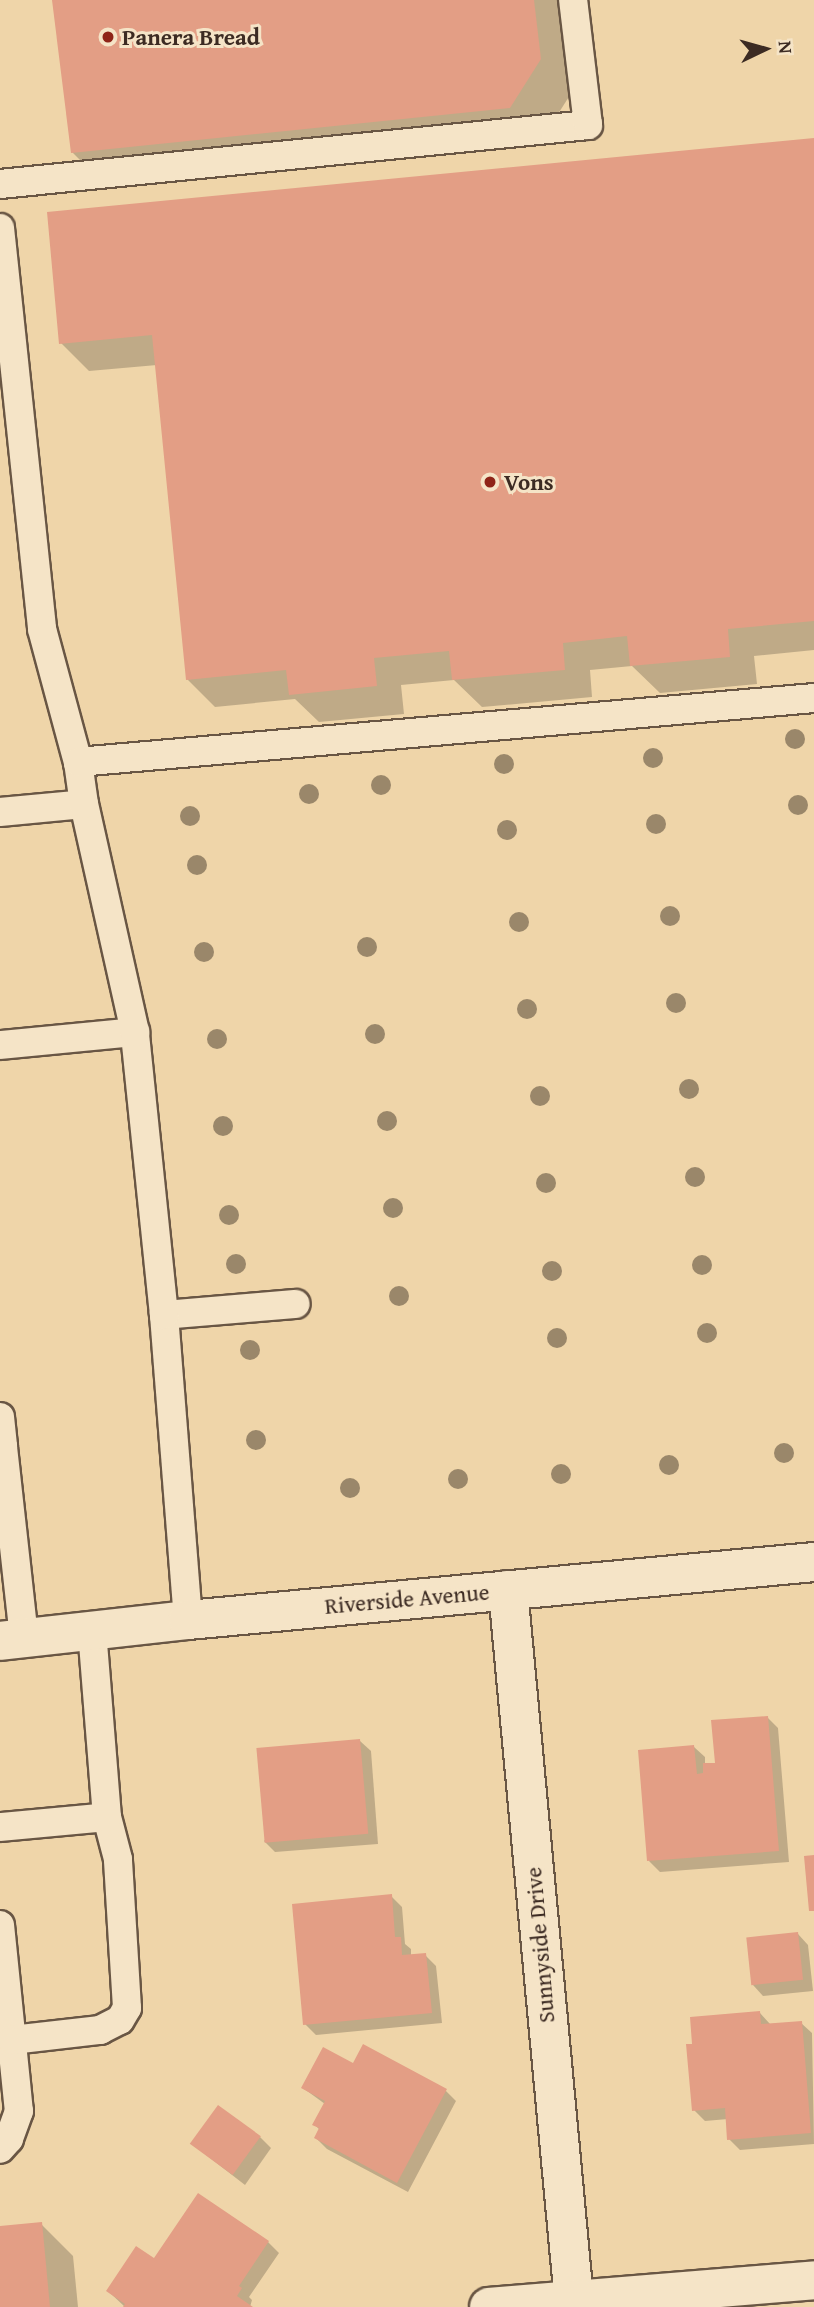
<!DOCTYPE html>
<style>
body{margin:0}
#map{position:relative;width:814px;height:2307px;overflow:hidden;background:#efd5a9;font-family:"Gentium Book Plus",serif}
div>[style]{position:absolute}
.shadow>*{inset:0;background:#0003}
.building>*{inset:0;background:#e39e85;transform-origin:0 0}
.roads{filter:drop-shadow(2px 0 #695644) drop-shadow(-2px 0 #695644) drop-shadow(0 2px #695644) drop-shadow(0 -2px #695644)}
.lane>*{height:28px;margin:-14px;padding:0 14px;transform-origin:14px;border-radius:14px;background:#f5e4c7}
.street>*{height:38px;margin:-19px;padding:0 19px;transform-origin:19px;border-radius:19px;background:#f5e4c7}
.secondary>*{height:38px;margin:-19px;padding:0 19px;transform-origin:19px;border-radius:19px;background:#f5e4c7}
.trees>*{width:20px;height:20px;margin:-10px;border-radius:50%;background:#9a876a}
.dots>*{width:19px;height:19px;translate:-50% -50%;box-sizing:border-box;border:4px solid #f5e4c7;border-radius:50%}
span{translate:-50% -50%;white-space:nowrap;text-align:center;line-height:1.15;-webkit-text-stroke:6px #f5e4c7;paint-order:stroke}
.poi-label{font-size:23px;color:#3c2b23;font-weight:700}
.left{translate:0 -50%;text-align:left}
.street-label{font-size:23px;color:#3c2b23}
.north{position:absolute;left:730px;top:14px;width:70px;height:70px;-webkit-text-stroke:5px #f5e4c7;paint-order:stroke;rotate:85deg;font-size:19px;font-weight:700;line-height:28px;text-align:center;color:#3c2b23}
.north::after{content:'';display:block;margin:auto;width:24px;height:32px;background:#3c2b23;clip-path:polygon(50% 0,100% 100%,50% 72%,0 100%)}
</style>
<div id="map">
<div class="shadow">
<div style="clip-path:polygon(53px 0,562px 0,572px 92px,542px 139px,105px 185px,72px 152px)"></div>
<div style="clip-path:polygon(814px 139px,814px 650px,754px 656px,757px 684px,660px 693px,632px 666px,590px 670px,592px 697px,482px 707px,454px 680px,401px 685px,404px 714px,319px 722px,295px 699px,215px 707px,187px 679px,157px 365px,89px 371px,61px 343px)"></div>
<div style="clip-path:polygon(767px 1717px,778px 1728px,789px 1862px,660px 1872px,649px 1861px,694px 1747px,705px 1757px,705px 1765px,717px 1765px)"></div>
<div style="clip-path:polygon(360px 1741px,371px 1751px,378px 1844px,275px 1852px,264px 1841px)"></div>
<div style="clip-path:polygon(391px 1896px,402px 1907px,405px 1944px,411px 1949px,411px 1956px,425px 1955px,436px 1966px,442px 2023px,316px 2035px,305px 2024px)"></div>
<div style="clip-path:polygon(798px 1934px,808px 1945px,813px 1991px,763px 1996px,753px 1985px)"></div>
<div style="clip-path:polygon(760px 2013px,770px 2024px,801px 2023px,812px 2033px,814px 2144px,740px 2150px,729px 2139px,728px 2119px,705px 2121px,694px 2110px,694px 2045px)"></div>
<div style="clip-path:polygon(353px 2065px,445px 2090px,456px 2101px,408px 2192px,327px 2149px,316px 2138px,320px 2130px,314px 2124px,325px 2104px,303px 2088px)"></div>
<div style="clip-path:polygon(260px 2137px,271px 2148px,245px 2185px,192px 2144px)"></div>
<div style="clip-path:polygon(41px 2224px,73px 2256px,78px 2307px,0 2307px,0 2228px)"></div>
<div style="clip-path:polygon(268px 2242px,279px 2253px,249px 2297px,252px 2300px,250px 2307px,125px 2307px,108px 2291px,155px 2260px)"></div>
</div>
<div class="building">
<div style="clip-path:polygon(52px 0,534px 0,541px 59px,510px 108px,71px 153px)"></div>
<div style="clip-path:polygon(814px 138px,814px 621px,728px 629px,730px 657px,630px 666px,627px 636px,563px 643px,565px 670px,452px 680px,449px 651px,374px 658px,377px 686px,289px 695px,286px 670px,186px 680px,152px 335px,59px 344px,47px 212px)"></div>
<div style="clip-path:polygon(768px 1716px,779px 1851px,647px 1861px,638px 1750px,694px 1745px,697px 1774px,703px 1773px,703px 1763px,715px 1763px,711px 1720px)"></div>
<div style="left:360px;top:1739px;width:95px;height:104px;rotate:85deg"></div>
<div style="clip-path:polygon(814px 1855px,814px 1911px,809px 1911px,804px 1856px)"></div>
<div style="clip-path:polygon(392px 1894px,395px 1937px,401px 1937px,402px 1955px,426px 1953px,432px 2013px,303px 2025px,292px 1904px)"></div>
<div style="left:798px;top:1932px;width:48px;height:52px;rotate:84deg"></div>
<div style="clip-path:polygon(760px 2011px,761px 2024px,802px 2021px,811px 2133px,727px 2140px,725px 2108px,692px 2111px,686px 2044px,692px 2044px,690px 2017px)"></div>
<div style="clip-path:polygon(363px 2044px,447px 2089px,397px 2183px,314px 2138px,319px 2128px,312px 2125px,325px 2101px,301px 2088px,323px 2047px,353px 2063px)"></div>
<div style="left:218px;top:2105px;width:53px;height:48px;rotate:36deg"></div>
<div style="clip-path:polygon(198px 2193px,269px 2241px,239px 2286px,242px 2288px,237px 2296px,253px 2307px,123px 2307px,125px 2304px,106px 2291px,136px 2246px,154px 2258px)"></div>
<div style="clip-path:polygon(42px 2222px,50px 2307px,0 2307px,0 2226px)"></div>
</div>
<div class="roads">
<div class="lane">
<div style="left:0;top:184px;width:591px;rotate:-5.73deg"></div>
<div style="left:588px;top:125px;width:126px;rotate:-96.8deg"></div>
<div style="left:0;top:228px;width:403px;rotate:84deg"></div>
<div style="left:42px;top:629px;width:138px;rotate:74.9deg"></div>
<div style="left:0;top:812px;width:84px;rotate:-5.4deg"></div>
<div style="left:0;top:1045px;width:136px;rotate:-5.5deg"></div>
<div style="left:164px;top:1315px;width:132px;rotate:-4.8deg"></div>
<div style="left:0;top:1417px;width:30px;rotate:84deg"></div>
<div style="left:3px;top:1447px;width:3px;rotate:180deg"></div>
<div style="left:3px;top:1447px;width:192px;rotate:83.7deg"></div>
<div style="left:188px;top:1620px;width:306px;rotate:-94.5deg"></div>
<div style="left:164px;top:1315px;width:284px;rotate:-95.9deg"></div>
<div style="left:135px;top:1032px;width:234px;rotate:-102.6deg"></div>
<div style="left:84px;top:804px;width:42px;rotate:-98.1deg"></div>
<div style="left:78px;top:762px;width:739px;rotate:-4.97deg"></div>
<div style="left:0;top:1827px;width:107px;rotate:-5.3deg"></div>
<div style="left:0;top:1925px;width:187px;rotate:84.2deg"></div>
<div style="left:19px;top:2111px;width:30px;rotate:110deg"></div>
<div style="left:9px;top:2139px;width:13px;rotate:132deg"></div>
<div style="left:12px;top:2040px;width:89px;rotate:-6.5deg"></div>
<div style="left:100px;top:2030px;width:22px;rotate:-27deg"></div>
<div style="left:120px;top:2020px;width:14px;rotate:-60deg"></div>
<div style="left:127px;top:2008px;width:149px;rotate:-93.5deg"></div>
<div style="left:118px;top:1859px;width:43px;rotate:-104.7deg"></div>
<div style="left:107px;top:1817px;width:187px;rotate:-94.6deg"></div>
</div>
<div class="street">
<div style="left:508px;top:1590px;width:713px;rotate:84.69deg"></div>
<div style="left:489px;top:2307px;width:326px;rotate:-4.7deg"></div>
</div>
<div class="secondary">
<div style="left:0;top:1641px;width:189px;rotate:-6.4deg"></div>
<div style="left:188px;top:1620px;width:629px;rotate:-5.29deg"></div>
</div>
</div>
<div class="trees">
<div style="left:795px;top:739px"></div>
<div style="left:653px;top:758px"></div>
<div style="left:504px;top:764px"></div>
<div style="left:381px;top:785px"></div>
<div style="left:309px;top:794px"></div>
<div style="left:798px;top:805px"></div>
<div style="left:190px;top:816px"></div>
<div style="left:656px;top:824px"></div>
<div style="left:507px;top:830px"></div>
<div style="left:197px;top:865px"></div>
<div style="left:670px;top:916px"></div>
<div style="left:519px;top:922px"></div>
<div style="left:367px;top:947px"></div>
<div style="left:204px;top:952px"></div>
<div style="left:676px;top:1003px"></div>
<div style="left:527px;top:1009px"></div>
<div style="left:375px;top:1034px"></div>
<div style="left:217px;top:1039px"></div>
<div style="left:689px;top:1089px"></div>
<div style="left:540px;top:1096px"></div>
<div style="left:387px;top:1121px"></div>
<div style="left:223px;top:1126px"></div>
<div style="left:695px;top:1177px"></div>
<div style="left:546px;top:1183px"></div>
<div style="left:393px;top:1208px"></div>
<div style="left:229px;top:1215px"></div>
<div style="left:236px;top:1264px"></div>
<div style="left:702px;top:1265px"></div>
<div style="left:552px;top:1271px"></div>
<div style="left:399px;top:1296px"></div>
<div style="left:707px;top:1333px"></div>
<div style="left:557px;top:1338px"></div>
<div style="left:250px;top:1350px"></div>
<div style="left:256px;top:1440px"></div>
<div style="left:784px;top:1453px"></div>
<div style="left:669px;top:1465px"></div>
<div style="left:561px;top:1474px"></div>
<div style="left:458px;top:1479px"></div>
<div style="left:350px;top:1488px"></div>
</div>
<div class="dots">
<div style="left:108px;top:37px;background:#8f2418"></div>
<div style="left:490px;top:482px;background:#8f2418"></div>
</div>
<div class="poi-label">
<span class="left" style="left:122px;top:37px">Panera Bread</span>
<span class="left" style="left:504px;top:482px">Vons</span>
</div>
<div class="street-label">
<span style="left:407px;top:1599px;rotate:-5deg">Riverside Avenue</span>
<span style="left:540px;top:1945px;rotate:-95deg">Sunnyside Drive</span>
</div>
<div class="north">N</div>
</div>
